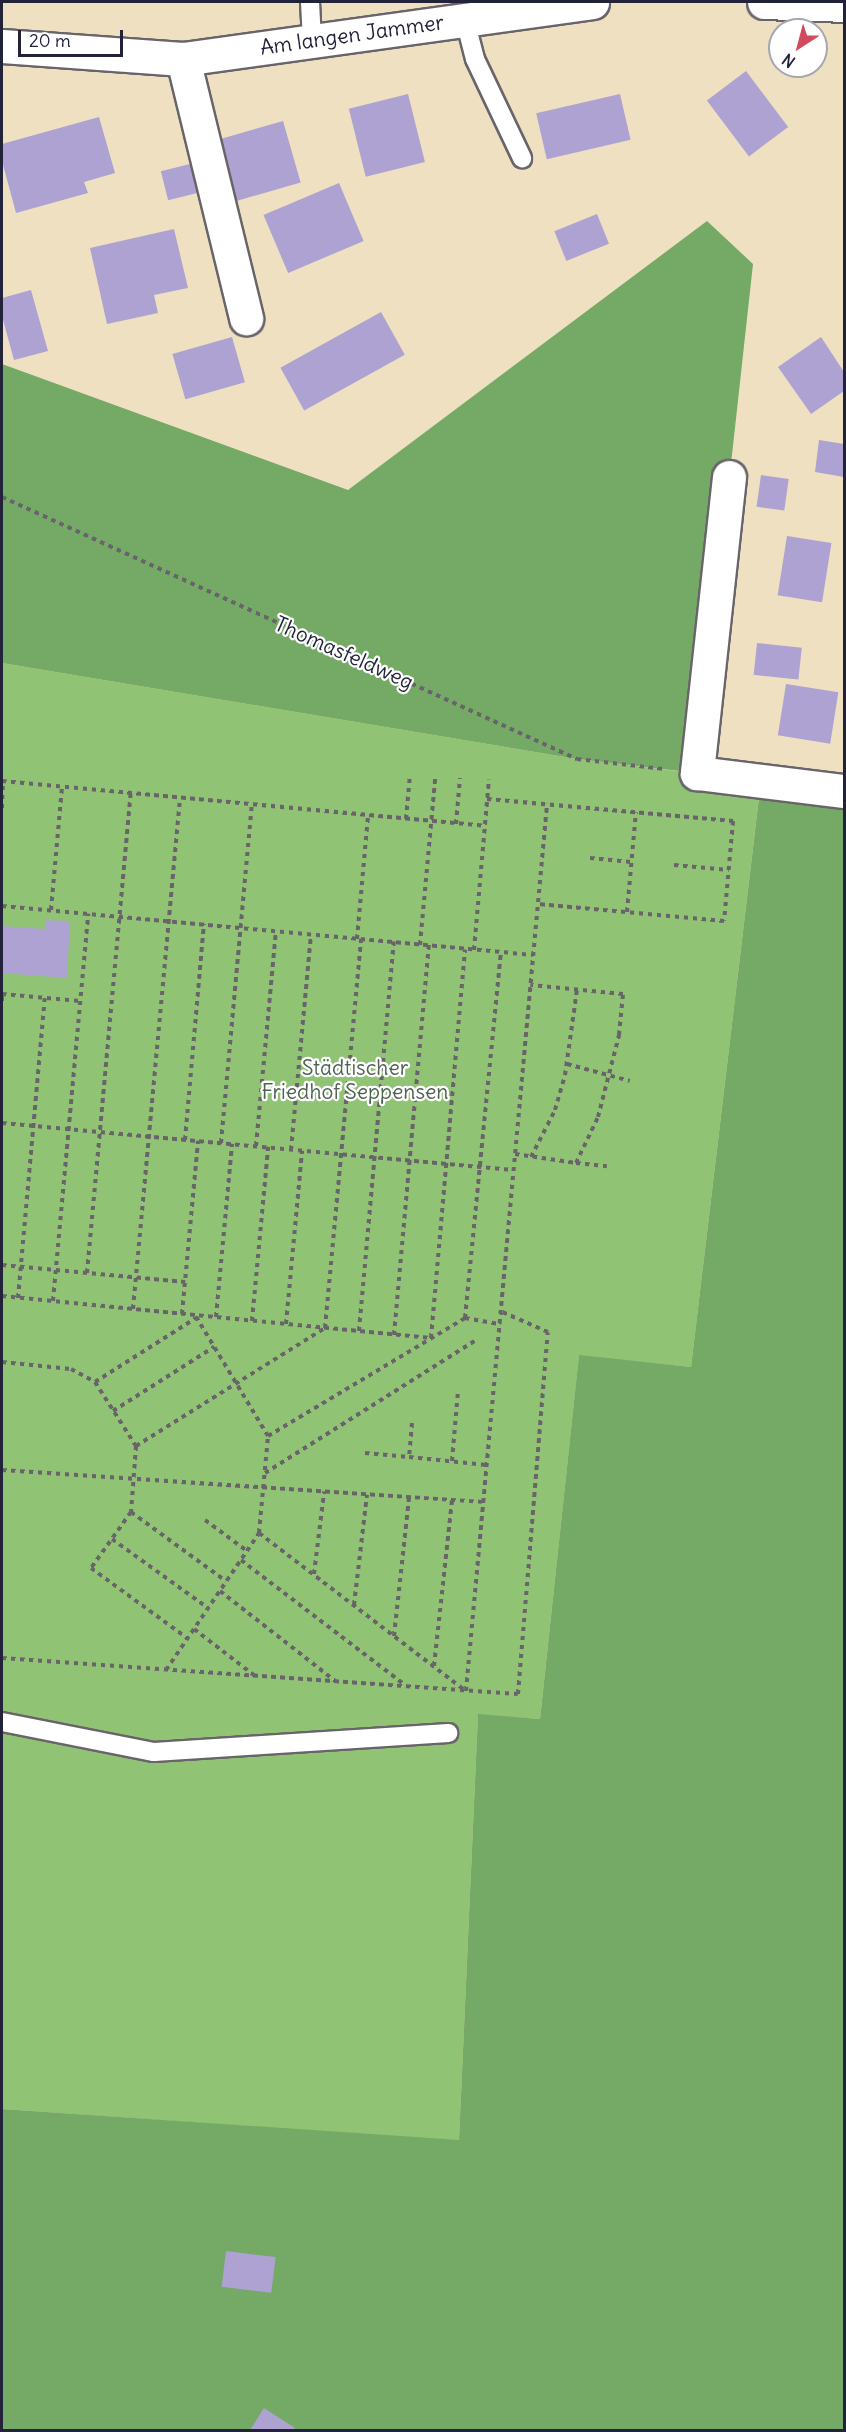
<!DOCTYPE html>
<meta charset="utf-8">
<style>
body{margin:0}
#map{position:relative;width:846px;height:2432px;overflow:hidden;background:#eee0c0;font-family:Delius,sans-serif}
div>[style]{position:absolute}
.green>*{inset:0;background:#90c374}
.forest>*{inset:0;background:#74a966}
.building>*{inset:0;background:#ada2d2;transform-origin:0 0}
.path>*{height:4px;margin-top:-2px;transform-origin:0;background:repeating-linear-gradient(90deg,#69646a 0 4.5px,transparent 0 9px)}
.roads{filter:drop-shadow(2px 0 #69646a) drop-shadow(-2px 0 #69646a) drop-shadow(0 2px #69646a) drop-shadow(0 -2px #69646a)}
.service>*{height:18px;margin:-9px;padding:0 9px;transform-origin:9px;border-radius:9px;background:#fff}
.minor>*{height:33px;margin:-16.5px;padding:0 16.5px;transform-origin:16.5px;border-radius:16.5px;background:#fff}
span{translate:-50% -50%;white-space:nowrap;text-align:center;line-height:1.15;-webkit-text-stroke:4.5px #fff;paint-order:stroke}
.street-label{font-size:21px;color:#22223b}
.park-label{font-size:21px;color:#4e6252}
.frame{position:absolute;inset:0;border:3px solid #22223b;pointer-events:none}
.north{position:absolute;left:768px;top:18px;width:60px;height:60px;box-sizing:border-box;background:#fff;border:2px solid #a7a7b1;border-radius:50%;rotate:216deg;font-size:16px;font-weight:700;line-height:24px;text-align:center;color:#22223b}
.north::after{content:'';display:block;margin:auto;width:21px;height:27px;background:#d1495b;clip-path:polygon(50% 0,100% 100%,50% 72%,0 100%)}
.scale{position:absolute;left:18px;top:30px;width:105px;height:27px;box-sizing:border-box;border:3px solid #22223b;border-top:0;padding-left:8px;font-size:18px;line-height:21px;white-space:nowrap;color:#22223b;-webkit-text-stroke:4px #fff;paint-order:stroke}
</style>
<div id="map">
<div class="green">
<div style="clip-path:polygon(2px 663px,577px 759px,761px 781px,691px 1367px,579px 1356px,540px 1719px,478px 1715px,459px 2141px,2px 2109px)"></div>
</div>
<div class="forest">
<div style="clip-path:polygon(707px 221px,753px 264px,697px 773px,577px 759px,2px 663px,2px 364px,348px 490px)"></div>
<div style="clip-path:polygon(761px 781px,844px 791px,844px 2430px,2px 2430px,2px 2109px,459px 2140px,478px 1714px,540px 1719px,579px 1355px,691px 1367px)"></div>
</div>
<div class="building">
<div style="left:746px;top:71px;width:70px;height:49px;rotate:53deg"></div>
<div style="left:408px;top:94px;width:70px;height:61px;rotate:76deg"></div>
<div style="left:620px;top:94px;width:47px;height:86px;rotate:77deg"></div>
<div style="clip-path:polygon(99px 117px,115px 173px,84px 182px,88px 193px,16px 213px,2px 161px,2px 144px)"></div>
<div style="left:283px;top:121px;width:64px;height:74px;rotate:74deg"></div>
<div style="left:190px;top:164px;width:30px;height:30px;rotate:76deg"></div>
<div style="left:339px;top:183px;width:63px;height:82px;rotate:67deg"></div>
<div style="left:597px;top:214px;width:32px;height:46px;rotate:68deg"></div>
<div style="clip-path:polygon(174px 229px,188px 288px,154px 295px,158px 313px,107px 324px,90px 248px)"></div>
<div style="clip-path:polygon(31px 290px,48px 351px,14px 360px,2px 316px,2px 298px)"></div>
<div style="left:381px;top:312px;width:49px;height:115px;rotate:61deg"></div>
<div style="left:232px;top:337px;width:47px;height:62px;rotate:74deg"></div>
<div style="clip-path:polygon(821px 337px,844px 372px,844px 391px,811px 414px,778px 367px)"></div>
<div style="clip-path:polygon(819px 440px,844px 444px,844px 477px,815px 472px)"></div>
<div style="left:761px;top:475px;width:28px;height:32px;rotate:8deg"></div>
<div style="left:787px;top:536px;width:45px;height:60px;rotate:9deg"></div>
<div style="left:757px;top:643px;width:45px;height:32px;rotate:6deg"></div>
<div style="left:786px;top:684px;width:53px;height:52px;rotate:9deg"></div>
<div style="clip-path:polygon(45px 920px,70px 921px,67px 978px,2px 973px,2px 926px,45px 929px)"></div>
<div style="left:226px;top:2251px;width:50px;height:36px;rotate:7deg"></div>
<div style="clip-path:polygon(264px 2408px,295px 2428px,293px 2430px,250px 2430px)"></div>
</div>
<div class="path">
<div style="left:2px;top:497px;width:632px;rotate:24.5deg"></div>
<div style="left:577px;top:759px;width:88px;rotate:6.6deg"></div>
<div style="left:2px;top:781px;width:485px;rotate:5.3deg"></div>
<div style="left:487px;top:799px;width:247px;rotate:5.1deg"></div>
<div style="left:733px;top:821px;width:100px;rotate:95.1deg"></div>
<div style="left:724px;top:921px;width:187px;rotate:-174.8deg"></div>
<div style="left:2px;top:808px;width:27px;rotate:-88deg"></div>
<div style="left:406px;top:819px;width:44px;rotate:-84.8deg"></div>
<div style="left:456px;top:824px;width:46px;rotate:-85deg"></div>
<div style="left:590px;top:858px;width:41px;rotate:5.6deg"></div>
<div style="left:674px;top:865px;width:55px;rotate:5.2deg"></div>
<div style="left:2px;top:906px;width:533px;rotate:5.27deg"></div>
<div style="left:51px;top:910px;width:123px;rotate:-84.9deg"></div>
<div style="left:627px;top:912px;width:100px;rotate:-84.9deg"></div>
<div style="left:357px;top:939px;width:124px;rotate:-84.9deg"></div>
<div style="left:420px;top:945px;width:167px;rotate:-84.8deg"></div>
<div style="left:474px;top:950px;width:171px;rotate:-85deg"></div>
<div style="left:2px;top:994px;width:78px;rotate:5.1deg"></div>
<div style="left:2px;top:1001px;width:7px;rotate:-90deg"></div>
<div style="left:567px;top:1064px;width:65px;rotate:15.1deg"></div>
<div style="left:2px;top:1123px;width:513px;rotate:5.26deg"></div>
<div style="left:185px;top:1140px;width:217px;rotate:-85deg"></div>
<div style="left:221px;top:1143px;width:339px;rotate:-84.8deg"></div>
<div style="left:256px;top:1146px;width:216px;rotate:-84.7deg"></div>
<div style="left:291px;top:1150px;width:216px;rotate:-84.7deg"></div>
<div style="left:515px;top:1154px;width:62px;rotate:8.4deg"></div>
<div style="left:576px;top:1163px;width:51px;rotate:-64.4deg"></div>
<div style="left:598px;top:1117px;width:85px;rotate:-75.6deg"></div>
<div style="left:619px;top:1035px;width:41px;rotate:-84.4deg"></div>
<div style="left:623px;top:994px;width:93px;rotate:-174.5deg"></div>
<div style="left:531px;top:1157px;width:53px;rotate:-62.9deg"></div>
<div style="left:555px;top:1110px;width:36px;rotate:-74deg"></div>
<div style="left:565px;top:1075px;width:86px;rotate:-82deg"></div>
<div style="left:576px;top:1163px;width:31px;rotate:6deg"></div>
<div style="left:2px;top:1265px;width:184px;rotate:5.3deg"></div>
<div style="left:87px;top:1273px;width:481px;rotate:-84.8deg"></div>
<div style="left:2px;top:1296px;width:431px;rotate:5.6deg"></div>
<div style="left:431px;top:1338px;width:390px;rotate:-85deg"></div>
<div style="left:18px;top:1298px;width:301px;rotate:-84.9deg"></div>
<div style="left:53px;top:1301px;width:389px;rotate:-84.8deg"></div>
<div style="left:133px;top:1309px;width:513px;rotate:-84.74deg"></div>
<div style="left:182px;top:1314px;width:174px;rotate:-84.7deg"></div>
<div style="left:216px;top:1317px;width:174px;rotate:-84.7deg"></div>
<div style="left:465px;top:1318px;width:368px;rotate:-84.4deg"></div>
<div style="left:252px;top:1321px;width:175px;rotate:-84.7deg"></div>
<div style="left:286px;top:1324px;width:174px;rotate:-84.7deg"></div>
<div style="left:359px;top:1331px;width:391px;rotate:-84.9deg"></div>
<div style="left:394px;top:1335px;width:392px;rotate:-84.9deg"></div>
<div style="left:2px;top:1362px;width:69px;rotate:5.8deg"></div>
<div style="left:71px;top:1369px;width:27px;rotate:28deg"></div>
<div style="left:95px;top:1382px;width:76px;rotate:57.4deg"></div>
<div style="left:136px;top:1446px;width:66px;rotate:94.3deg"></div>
<div style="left:131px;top:1512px;width:69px;rotate:125.5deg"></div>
<div style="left:91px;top:1568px;width:119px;rotate:36.1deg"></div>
<div style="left:95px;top:1382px;width:120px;rotate:-32.4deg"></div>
<div style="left:113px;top:1411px;width:120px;rotate:-32.4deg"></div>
<div style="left:412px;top:1423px;width:34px;rotate:95deg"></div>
<div style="left:409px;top:1457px;width:78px;rotate:5.9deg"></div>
<div style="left:268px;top:1436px;width:230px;rotate:-30.9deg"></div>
<div style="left:465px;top:1318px;width:36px;rotate:10deg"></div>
<div style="left:136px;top:1446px;width:223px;rotate:-32deg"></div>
<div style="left:325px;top:1328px;width:391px;rotate:-84.7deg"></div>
<div style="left:365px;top:1453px;width:44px;rotate:5.2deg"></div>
<div style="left:452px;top:1461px;width:70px;rotate:-85.1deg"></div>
<div style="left:2px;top:1470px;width:481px;rotate:3.8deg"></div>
<div style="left:265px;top:1473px;width:249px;rotate:-32.2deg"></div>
<div style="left:131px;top:1512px;width:117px;rotate:36deg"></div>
<div style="left:205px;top:1520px;width:52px;rotate:36.4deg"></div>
<div style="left:259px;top:1533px;width:260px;rotate:37.4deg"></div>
<div style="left:112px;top:1539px;width:118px;rotate:35.7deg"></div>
<div style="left:241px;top:1560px;width:206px;rotate:37.3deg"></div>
<div style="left:314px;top:1574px;width:83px;rotate:-83deg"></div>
<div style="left:220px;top:1591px;width:146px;rotate:38deg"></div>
<div style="left:354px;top:1605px;width:111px;rotate:-83.3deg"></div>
<div style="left:194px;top:1629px;width:77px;rotate:37.6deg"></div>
<div style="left:394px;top:1636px;width:140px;rotate:-83.8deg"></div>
<div style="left:2px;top:1658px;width:517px;rotate:3.99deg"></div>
<div style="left:518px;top:1694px;width:363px;rotate:-85.3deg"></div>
<div style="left:548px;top:1332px;width:52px;rotate:-156.4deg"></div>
<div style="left:434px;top:1666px;width:167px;rotate:-83.8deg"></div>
<div style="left:166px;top:1670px;width:166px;rotate:-55.8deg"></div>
<div style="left:259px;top:1533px;width:97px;rotate:-84.7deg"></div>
<div style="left:268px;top:1436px;width:141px;rotate:-121.1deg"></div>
<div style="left:466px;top:1691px;width:891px;rotate:-84.78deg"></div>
</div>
<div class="roads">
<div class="service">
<div style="left:310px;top:2px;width:39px;rotate:87deg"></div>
<div style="left:465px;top:20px;width:40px;rotate:75.6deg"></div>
<div style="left:475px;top:59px;width:110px;rotate:64.6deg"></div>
<div style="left:2px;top:1722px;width:155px;rotate:11.2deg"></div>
<div style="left:154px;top:1752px;width:295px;rotate:-3.7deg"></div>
</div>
<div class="minor">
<div style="left:764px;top:2px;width:80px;rotate:2.1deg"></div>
<div style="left:2px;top:46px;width:181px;rotate:4.1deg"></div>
<div style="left:183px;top:59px;width:413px;rotate:-7.9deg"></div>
<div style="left:183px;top:59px;width:267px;rotate:76.3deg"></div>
<div style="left:729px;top:477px;width:298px;rotate:96.2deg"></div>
<div style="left:697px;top:773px;width:148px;rotate:7deg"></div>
</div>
</div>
<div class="street-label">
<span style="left:352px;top:35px;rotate:-8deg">Am langen Jammer</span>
<span style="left:344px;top:653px;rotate:24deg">Thomasfeldweg</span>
</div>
<div class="park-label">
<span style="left:355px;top:1080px">Städtischer<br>Friedhof Seppensen</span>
</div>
<div class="frame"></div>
<div class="north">N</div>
<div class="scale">20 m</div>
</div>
